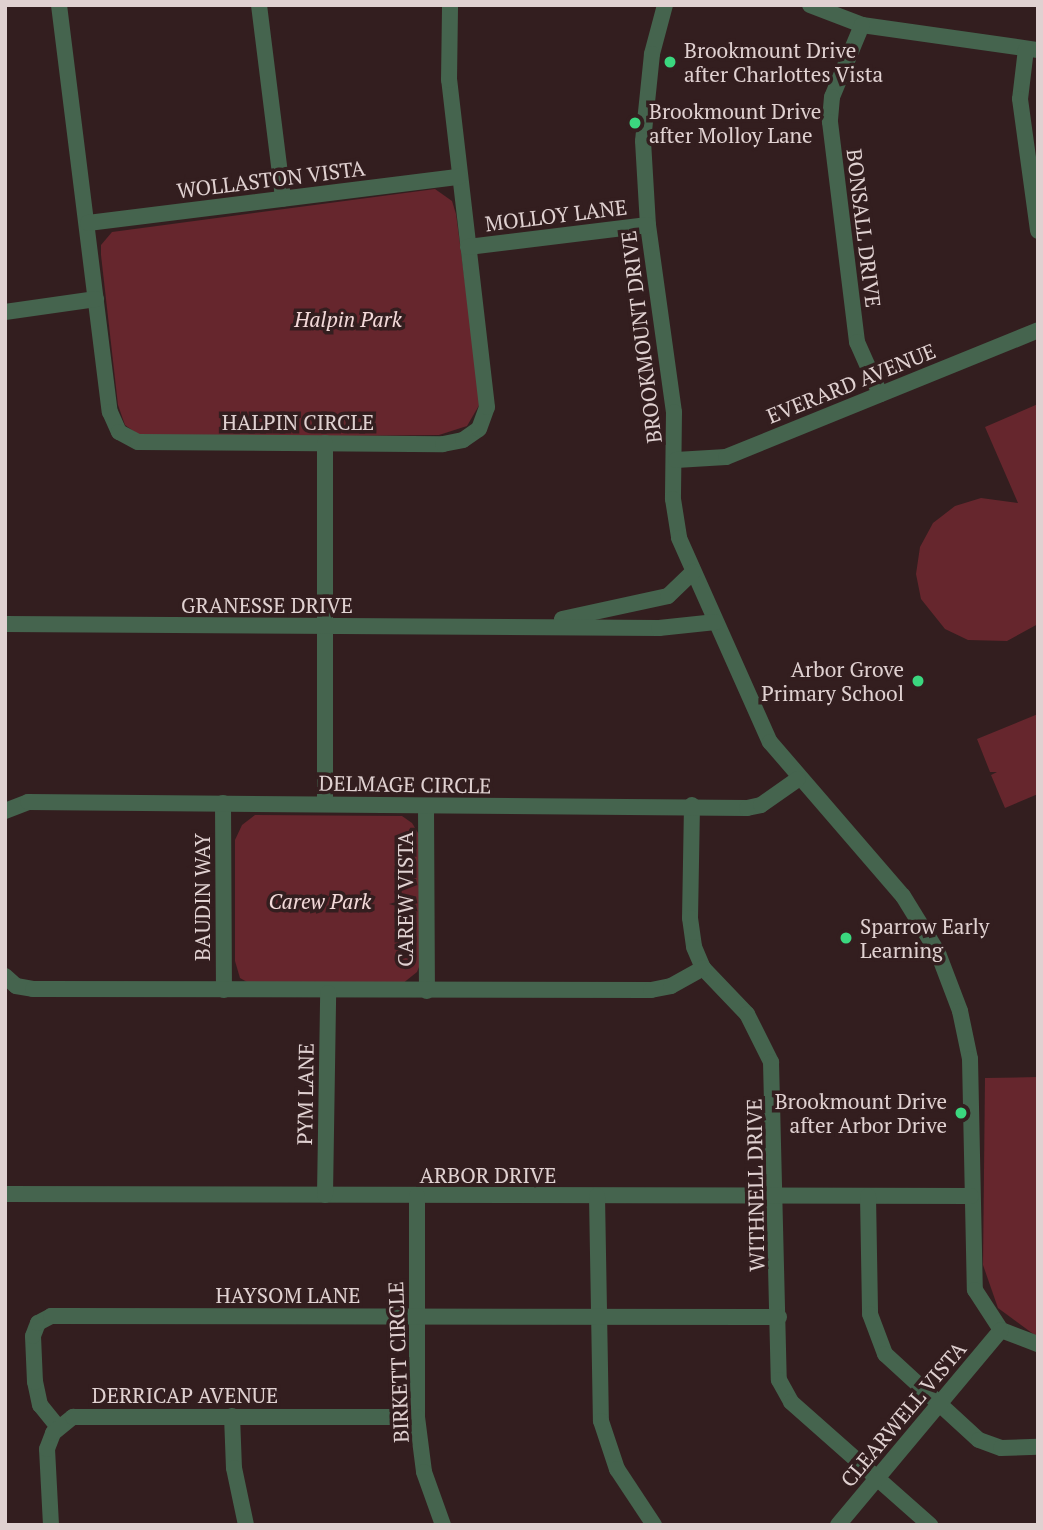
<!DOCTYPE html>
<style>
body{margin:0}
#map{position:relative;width:1043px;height:1530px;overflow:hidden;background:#331e1f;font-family:"PT Serif",serif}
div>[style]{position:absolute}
.green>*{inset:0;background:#66262d}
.minor>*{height:16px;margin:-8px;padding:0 8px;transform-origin:8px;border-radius:8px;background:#45644e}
.dots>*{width:19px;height:19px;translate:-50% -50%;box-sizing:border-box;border:4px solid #331e1f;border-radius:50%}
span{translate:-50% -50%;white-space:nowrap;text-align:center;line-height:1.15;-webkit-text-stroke:7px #331e1f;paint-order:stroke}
.poi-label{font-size:21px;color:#e0d1d1}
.left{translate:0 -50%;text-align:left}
.right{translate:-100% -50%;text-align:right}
.street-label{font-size:21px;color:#e0d1d1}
.park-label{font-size:21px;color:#f3d9d9;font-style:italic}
.frame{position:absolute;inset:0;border:7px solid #e0d1d1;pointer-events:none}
</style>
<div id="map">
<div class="green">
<div style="clip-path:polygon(435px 189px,452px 201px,456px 214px,481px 402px,467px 426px,439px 435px,143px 438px,125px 425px,118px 405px,101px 255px,101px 245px,112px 232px)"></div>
<div style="clip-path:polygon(1038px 404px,1038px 624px,1007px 641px,968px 640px,945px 629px,921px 599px,916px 574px,920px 547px,933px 523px,955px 506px,981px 498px,1018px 503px,985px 427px)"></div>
<div style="clip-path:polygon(1038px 714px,1038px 794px,1005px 808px,991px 775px,997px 772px,990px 772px,977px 739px)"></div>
<div style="clip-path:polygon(255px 815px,402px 816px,412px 823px,420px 836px,422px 959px,417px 972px,402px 984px,258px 988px,240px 978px,235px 961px,235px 840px,242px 825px)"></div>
<div style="clip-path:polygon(1038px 1077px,1038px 1336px,1036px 1336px,998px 1308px,983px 1265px,985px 1078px)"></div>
</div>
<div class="minor">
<div style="left:59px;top:5px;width:410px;rotate:82.9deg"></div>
<div style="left:110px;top:412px;width:22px;rotate:66deg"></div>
<div style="left:119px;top:432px;width:21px;rotate:28deg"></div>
<div style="left:138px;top:442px;width:305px;rotate:0.4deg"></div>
<div style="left:443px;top:444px;width:20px;rotate:-11deg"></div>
<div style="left:463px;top:440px;width:19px;rotate:-35deg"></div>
<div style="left:479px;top:429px;width:23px;rotate:-70deg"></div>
<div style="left:487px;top:407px;width:329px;rotate:-96.6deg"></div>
<div style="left:449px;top:80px;width:75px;rotate:-89.2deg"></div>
<div style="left:259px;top:5px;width:195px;rotate:82.9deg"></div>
<div style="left:665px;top:5px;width:51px;rotate:104.9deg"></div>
<div style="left:652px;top:54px;width:87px;rotate:95.9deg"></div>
<div style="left:643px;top:141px;width:84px;rotate:86.6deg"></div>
<div style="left:648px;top:225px;width:189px;rotate:82.1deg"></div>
<div style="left:674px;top:412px;width:87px;rotate:90.7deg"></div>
<div style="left:673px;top:499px;width:39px;rotate:81deg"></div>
<div style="left:679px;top:538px;width:223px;rotate:66deg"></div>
<div style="left:770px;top:742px;width:203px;rotate:49.2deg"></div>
<div style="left:903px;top:896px;width:67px;rotate:58.4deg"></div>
<div style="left:938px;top:953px;width:62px;rotate:69.2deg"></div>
<div style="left:960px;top:1011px;width:49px;rotate:78.2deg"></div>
<div style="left:970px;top:1059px;width:231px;rotate:88.8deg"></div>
<div style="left:975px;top:1290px;width:48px;rotate:57deg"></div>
<div style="left:1001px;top:1330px;width:40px;rotate:21deg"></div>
<div style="left:810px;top:5px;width:56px;rotate:21deg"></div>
<div style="left:862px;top:25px;width:178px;rotate:8.1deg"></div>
<div style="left:862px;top:25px;width:78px;rotate:112.6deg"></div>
<div style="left:832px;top:97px;width:25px;rotate:95deg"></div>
<div style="left:830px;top:122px;width:222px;rotate:83deg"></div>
<div style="left:857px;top:342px;width:57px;rotate:66.1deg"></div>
<div style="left:1026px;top:49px;width:50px;rotate:96.8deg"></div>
<div style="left:1020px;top:99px;width:133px;rotate:82.2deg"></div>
<div style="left:88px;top:223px;width:374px;rotate:-7.1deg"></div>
<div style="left:468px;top:247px;width:181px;rotate:-7deg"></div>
<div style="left:5px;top:312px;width:92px;rotate:-8.1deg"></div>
<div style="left:325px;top:443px;width:361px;rotate:90deg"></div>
<div style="left:676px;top:460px;width:50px;rotate:-3.4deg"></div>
<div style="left:726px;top:457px;width:337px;rotate:-22.1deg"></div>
<div style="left:562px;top:619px;width:108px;rotate:-12.2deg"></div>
<div style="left:668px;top:596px;width:35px;rotate:-44deg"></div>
<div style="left:5px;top:624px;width:654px;rotate:0.35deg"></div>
<div style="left:659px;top:628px;width:57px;rotate:-6deg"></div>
<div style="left:223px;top:803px;width:187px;rotate:89.7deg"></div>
<div style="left:692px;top:805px;width:113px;rotate:91deg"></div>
<div style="left:690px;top:918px;width:29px;rotate:82deg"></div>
<div style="left:694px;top:947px;width:23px;rotate:67deg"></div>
<div style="left:703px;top:968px;width:64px;rotate:46.3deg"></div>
<div style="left:747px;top:1014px;width:54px;rotate:63.4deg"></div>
<div style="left:771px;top:1062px;width:318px;rotate:88.6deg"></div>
<div style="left:779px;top:1380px;width:25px;rotate:61deg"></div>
<div style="left:791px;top:1402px;width:186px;rotate:41.5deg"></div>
<div style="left:426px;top:807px;width:184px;rotate:89.7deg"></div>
<div style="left:5px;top:811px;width:25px;rotate:-21deg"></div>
<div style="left:28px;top:802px;width:719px;rotate:0.48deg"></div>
<div style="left:747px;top:808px;width:14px;rotate:-12deg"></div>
<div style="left:761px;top:805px;width:45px;rotate:-35.1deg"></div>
<div style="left:5px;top:976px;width:15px;rotate:42deg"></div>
<div style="left:16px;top:986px;width:17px;rotate:10deg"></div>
<div style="left:33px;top:989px;width:618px;rotate:0.09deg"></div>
<div style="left:651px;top:990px;width:20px;rotate:-11deg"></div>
<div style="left:671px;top:986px;width:37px;rotate:-29deg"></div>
<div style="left:5px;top:1194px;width:966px;rotate:0.12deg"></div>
<div style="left:325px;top:1195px;width:202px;rotate:-89.1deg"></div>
<div style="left:417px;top:1196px;width:221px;rotate:90deg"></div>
<div style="left:417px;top:1417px;width:55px;rotate:82.7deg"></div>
<div style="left:424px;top:1472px;width:56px;rotate:70.3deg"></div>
<div style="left:597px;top:1196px;width:225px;rotate:89deg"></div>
<div style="left:601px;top:1421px;width:51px;rotate:71.6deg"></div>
<div style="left:617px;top:1469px;width:67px;rotate:56.5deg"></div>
<div style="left:868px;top:1196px;width:118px;rotate:89deg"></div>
<div style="left:870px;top:1314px;width:43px;rotate:69.4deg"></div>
<div style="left:885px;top:1354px;width:127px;rotate:42.5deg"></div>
<div style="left:979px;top:1440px;width:23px;rotate:20deg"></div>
<div style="left:1001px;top:1448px;width:37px;rotate:-2deg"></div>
<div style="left:232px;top:1416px;width:52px;rotate:87.8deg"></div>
<div style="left:234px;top:1468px;width:58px;rotate:78.1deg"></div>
<div style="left:58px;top:1427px;width:28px;rotate:-129deg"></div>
<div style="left:40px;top:1405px;width:24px;rotate:-102deg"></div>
<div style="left:35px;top:1382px;width:46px;rotate:-92.5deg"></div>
<div style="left:33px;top:1336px;width:14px;rotate:-69deg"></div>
<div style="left:38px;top:1323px;width:15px;rotate:-28deg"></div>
<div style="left:51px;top:1316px;width:728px;rotate:0.08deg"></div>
<div style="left:51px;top:1525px;width:76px;rotate:-93deg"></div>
<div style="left:47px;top:1449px;width:17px;rotate:-69deg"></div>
<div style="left:53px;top:1433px;width:26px;rotate:-39deg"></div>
<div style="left:73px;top:1417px;width:344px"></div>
<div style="left:838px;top:1525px;width:254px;rotate:-50.1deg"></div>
</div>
<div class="dots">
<div style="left:670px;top:62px;background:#3bd77f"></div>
<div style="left:635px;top:123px;background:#3bd77f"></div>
<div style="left:918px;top:681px;background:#3bd77f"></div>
<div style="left:846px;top:938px;background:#3bd77f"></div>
<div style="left:961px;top:1113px;background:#3bd77f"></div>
</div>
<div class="poi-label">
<span class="left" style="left:684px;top:62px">Brookmount Drive<br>after Charlottes Vista</span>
<span class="left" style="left:649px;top:123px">Brookmount Drive<br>after Molloy Lane</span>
<span class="right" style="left:904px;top:681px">Arbor Grove<br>Primary School</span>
<span class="left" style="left:860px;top:938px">Sparrow Early<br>Learning</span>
<span class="right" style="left:947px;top:1113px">Brookmount Drive<br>after Arbor Drive</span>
</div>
<div class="street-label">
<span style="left:271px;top:179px;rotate:-7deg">WOLLASTON VISTA</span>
<span style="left:556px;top:215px;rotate:-7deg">MOLLOY LANE</span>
<span style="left:864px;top:228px;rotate:83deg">BONSALL DRIVE</span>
<span style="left:641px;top:337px;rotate:-97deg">BROOKMOUNT DRIVE</span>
<span style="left:851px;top:383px;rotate:-22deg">EVERARD AVENUE</span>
<span style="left:298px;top:422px">HALPIN CIRCLE</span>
<span style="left:267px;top:605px">GRANESSE DRIVE</span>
<span style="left:405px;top:784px;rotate:1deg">DELMAGE CIRCLE</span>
<span style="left:202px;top:897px;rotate:-90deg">BAUDIN WAY</span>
<span style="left:405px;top:899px;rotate:-90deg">CAREW VISTA</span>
<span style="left:305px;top:1094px;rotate:-89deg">PYM LANE</span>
<span style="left:488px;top:1175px">ARBOR DRIVE</span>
<span style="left:755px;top:1185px;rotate:-91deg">WITHNELL DRIVE</span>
<span style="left:288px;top:1295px">HAYSOM LANE</span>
<span style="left:398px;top:1362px;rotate:-92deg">BIRKETT CIRCLE</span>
<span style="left:185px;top:1395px">DERRICAP AVENUE</span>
<span style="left:903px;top:1414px;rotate:-50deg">CLEARWELL VISTA</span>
</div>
<div class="park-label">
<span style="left:348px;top:319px">Halpin Park</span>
<span style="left:320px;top:901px">Carew Park</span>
</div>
<div class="frame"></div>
</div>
